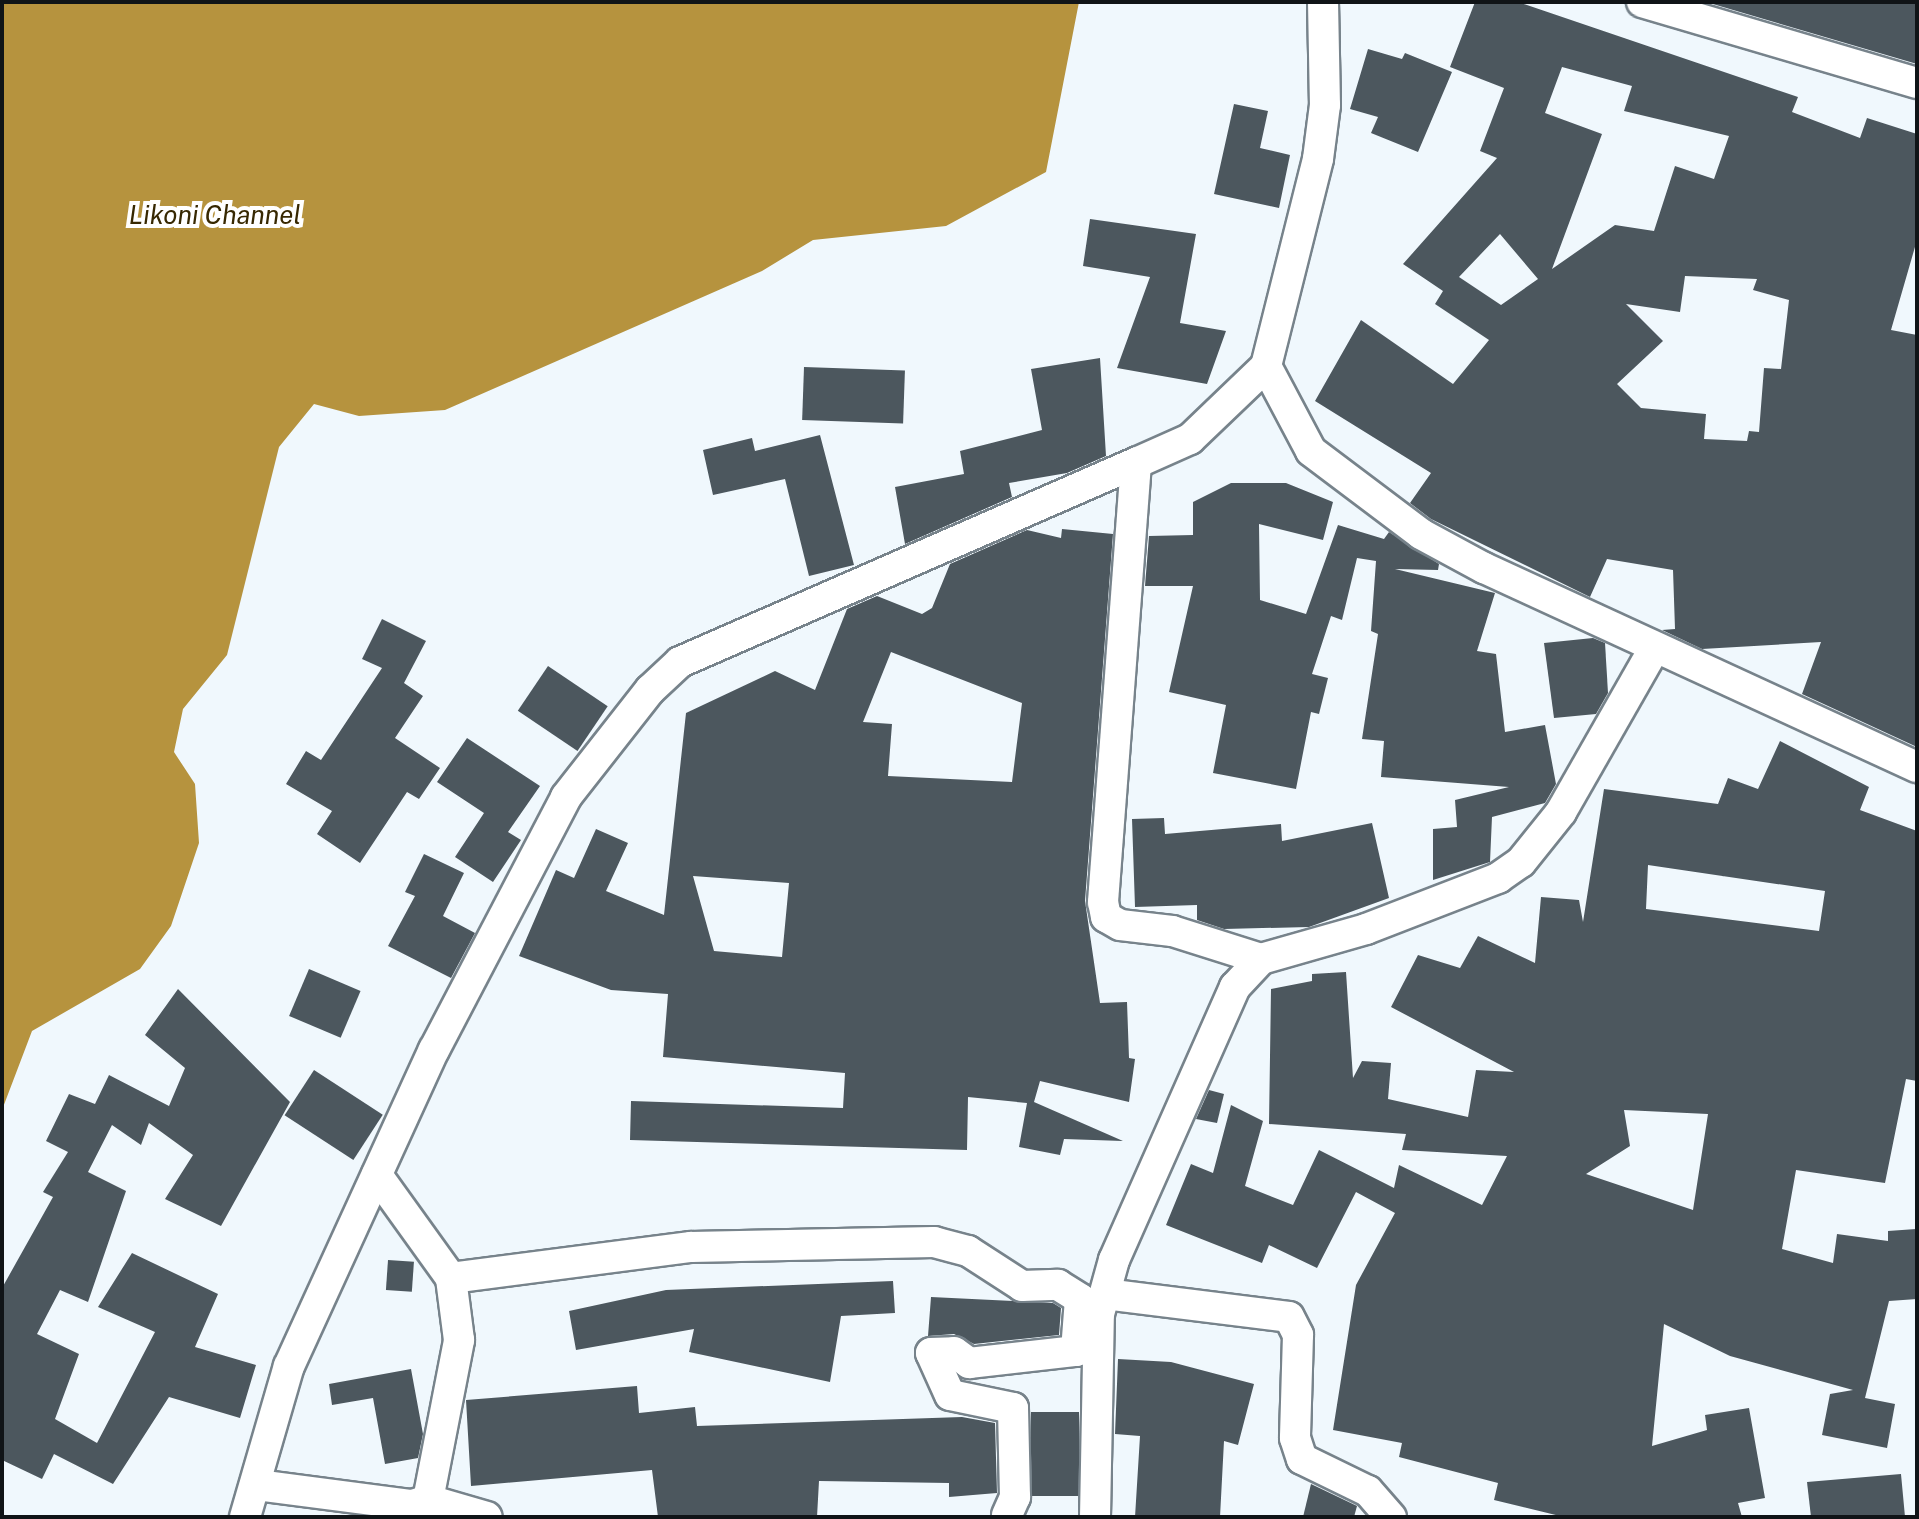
<!DOCTYPE html>
<style>
body{margin:0}
#map{position:relative;width:1919px;height:1519px;overflow:hidden;background:#f0f8fd;font-family:"Public Sans",sans-serif}
div>[style]{position:absolute}
.water>*{inset:0;background:#b6933e}
.building>*{inset:0;background:#4c575e;transform-origin:0 0}
.roads{filter:drop-shadow(2px 0 #77838b) drop-shadow(-2px 0 #77838b) drop-shadow(0 2px #77838b) drop-shadow(0 -2px #77838b)}
.street>*{height:30px;margin:-15px;padding:0 15px;transform-origin:15px;border-radius:15px;background:#fff}
span{translate:-50% -50%;white-space:nowrap;text-align:center;line-height:1.15;-webkit-text-stroke:8px #fff;paint-order:stroke}
.water-label{font-size:26px;color:#372802;font-style:italic}
.frame{position:absolute;inset:0;border:4px solid #101417;pointer-events:none}
</style>
<div id="map">
<div class="water">
<div style="clip-path:polygon(2px 2px,1079px 2px,1046px 172px,946px 226px,813px 240px,762px 271px,445px 410px,359px 416px,314px 404px,279px 447px,227px 655px,183px 709px,174px 752px,195px 784px,199px 843px,171px 926px,140px 969px,32px 1031px,2px 1110px)"></div>
</div>
<div class="building">
<div style="clip-path:polygon(evenodd,1475px 2px,1518px 2px,1798px 97px,1792px 112px,1860px 138px,1867px 118px,1917px 134px,1917px 240px,1891px 330px,1917px 335px,1917px 747px,1802px 694px,1821px 642px,1702px 649px,1662px 630px,1675px 629px,1673px 570px,1607px 559px,1590px 597px,1431px 519px,1410px 503px,1431px 473px,1315px 401px,1361px 320px,1453px 384px,1489px 340px,1435px 304px,1443px 291px,1403px 264px,1497px 158px,1480px 151px,1504px 88px,1450px 67px,1475px 2px,1562px 67px,1632px 86px,1624px 111px,1729px 136px,1714px 179px,1675px 166px,1654px 231px,1615px 225px,1552px 269px,1602px 134px,1545px 113px,1562px 67px,1475px 2px,1500px 234px,1538px 279px,1501px 305px,1459px 277px,1500px 234px,1475px 2px,1685px 276px,1757px 279px,1753px 290px,1789px 300px,1781px 369px,1764px 368px,1759px 432px,1749px 431px,1747px 441px,1704px 439px,1706px 414px,1641px 408px,1617px 384px,1663px 341px,1626px 304px,1680px 312px,1685px 276px)"></div>
<div style="clip-path:polygon(1706px 2px,1917px 2px,1917px 64px)"></div>
<div style="clip-path:polygon(1368px 49px,1402px 59px,1405px 53px,1452px 72px,1418px 152px,1371px 133px,1378px 117px,1350px 109px)"></div>
<div style="clip-path:polygon(1234px 104px,1268px 111px,1260px 148px,1290px 155px,1279px 208px,1214px 194px)"></div>
<div style="clip-path:polygon(1090px 219px,1196px 234px,1180px 323px,1226px 331px,1207px 384px,1117px 368px,1150px 277px,1083px 266px)"></div>
<div style="clip-path:polygon(1100px 358px,1106px 456px,1067px 473px,1009px 483px,1012px 497px,905px 544px,895px 487px,964px 474px,960px 451px,1042px 430px,1031px 369px)"></div>
<div style="left:804px;top:367px;width:101px;height:53px;rotate:2deg"></div>
<div style="clip-path:polygon(820px 435px,854px 565px,809px 576px,785px 479px,713px 495px,703px 450px,752px 438px,755px 451px)"></div>
<div style="clip-path:polygon(1231px 483px,1286px 483px,1333px 502px,1323px 540px,1259px 524px,1260px 600px,1306px 614px,1338px 525px,1384px 539px,1389px 532px,1439px 564px,1438px 570px,1395px 569px,1495px 593px,1477px 651px,1496px 654px,1505px 732px,1545px 725px,1556px 784px,1545px 803px,1492px 817px,1490px 862px,1433px 880px,1433px 829px,1457px 827px,1455px 800px,1509px 787px,1381px 777px,1384px 741px,1362px 739px,1378px 634px,1371px 631px,1376px 561px,1357px 558px,1342px 620px,1331px 616px,1312px 674px,1328px 678px,1319px 714px,1311px 712px,1296px 789px,1213px 773px,1226px 705px,1169px 692px,1193px 586px,1145px 586px,1149px 536px,1193px 535px,1193px 502px)"></div>
<div style="clip-path:polygon(evenodd,1062px 529px,1113px 534px,1085px 901px,1100px 1003px,1127px 1002px,1129px 1058px,1135px 1059px,1129px 1102px,1040px 1081px,1034px 1102px,1123px 1141px,1064px 1139px,1060px 1155px,1019px 1147px,1027px 1103px,968px 1097px,967px 1150px,630px 1140px,631px 1101px,843px 1108px,845px 1073px,663px 1057px,668px 994px,611px 990px,519px 956px,556px 870px,574px 878px,596px 829px,628px 843px,606px 891px,664px 915px,686px 713px,775px 671px,815px 690px,847px 609px,877px 596px,922px 614px,932px 608px,950px 564px,1027px 530px,1061px 538px,1062px 529px,891px 652px,1022px 703px,1012px 782px,888px 776px,892px 724px,863px 722px,891px 652px,1062px 529px,693px 876px,789px 883px,782px 957px,714px 951px,693px 876px)"></div>
<div style="clip-path:polygon(382px 619px,426px 641px,404px 683px,423px 696px,395px 738px,440px 768px,419px 799px,407px 792px,360px 863px,317px 834px,332px 811px,286px 784px,306px 751px,321px 760px,382px 668px,362px 659px)"></div>
<div style="clip-path:polygon(1593px 638px,1605px 643px,1608px 693px,1596px 714px,1554px 718px,1544px 643px)"></div>
<div style="left:548px;top:666px;width:72px;height:54px;rotate:34deg"></div>
<div style="clip-path:polygon(467px 738px,540px 786px,508px 832px,521px 840px,493px 882px,455px 857px,484px 813px,437px 782px)"></div>
<div style="clip-path:polygon(evenodd,1780px 741px,1869px 787px,1860px 810px,1917px 831px,1917px 1081px,1906px 1079px,1885px 1183px,1796px 1170px,1782px 1249px,1833px 1263px,1837px 1234px,1888px 1241px,1888px 1231px,1916px 1229px,1917px 1299px,1889px 1301px,1865px 1398px,1895px 1404px,1887px 1448px,1822px 1435px,1830px 1394px,1853px 1390px,1730px 1356px,1664px 1324px,1652px 1446px,1707px 1430px,1705px 1415px,1749px 1408px,1765px 1498px,1738px 1503px,1742px 1517px,1564px 1517px,1494px 1500px,1498px 1483px,1399px 1457px,1402px 1443px,1333px 1430px,1356px 1285px,1395px 1213px,1356px 1192px,1317px 1268px,1269px 1245px,1262px 1263px,1166px 1225px,1191px 1164px,1213px 1173px,1231px 1105px,1263px 1121px,1245px 1186px,1293px 1205px,1319px 1150px,1394px 1188px,1399px 1165px,1482px 1205px,1507px 1156px,1402px 1150px,1406px 1134px,1269px 1124px,1271px 989px,1312px 981px,1312px 974px,1346px 972px,1353px 1078px,1362px 1061px,1391px 1063px,1388px 1099px,1468px 1117px,1476px 1070px,1514px 1072px,1391px 1007px,1418px 955px,1460px 968px,1478px 936px,1535px 963px,1541px 897px,1579px 900px,1583px 922px,1604px 789px,1718px 804px,1728px 778px,1758px 789px,1780px 741px,1648px 865px,1825px 891px,1819px 931px,1646px 909px,1648px 865px,1780px 741px,1624px 1110px,1708px 1114px,1693px 1210px,1586px 1174px,1630px 1146px,1624px 1110px)"></div>
<div style="clip-path:polygon(1164px 818px,1165px 834px,1281px 824px,1282px 841px,1372px 823px,1389px 898px,1309px 927px,1224px 929px,1197px 920px,1197px 905px,1135px 907px,1132px 819px)"></div>
<div style="clip-path:polygon(424px 854px,464px 873px,443px 916px,475px 933px,451px 978px,388px 946px,415px 896px,405px 892px)"></div>
<div style="left:309px;top:969px;width:56px;height:51px;rotate:23deg"></div>
<div style="clip-path:polygon(178px 989px,290px 1102px,221px 1226px,165px 1199px,193px 1155px,149px 1123px,141px 1145px,112px 1125px,88px 1172px,126px 1191px,88px 1302px,60px 1290px,37px 1334px,79px 1354px,55px 1419px,97px 1443px,155px 1332px,98px 1307px,132px 1253px,218px 1294px,195px 1347px,256px 1365px,252px 1378px,240px 1418px,169px 1397px,113px 1484px,54px 1454px,42px 1479px,2px 1460px,2px 1288px,53px 1197px,43px 1192px,68px 1152px,46px 1141px,69px 1094px,95px 1104px,109px 1075px,169px 1106px,185px 1068px,145px 1035px)"></div>
<div style="left:314px;top:1070px;width:82px;height:54px;rotate:33deg"></div>
<div style="clip-path:polygon(1209px 1090px,1224px 1094px,1217px 1123px,1196px 1119px)"></div>
<div style="left:388px;top:1260px;width:26px;height:30px;rotate:4deg"></div>
<div style="clip-path:polygon(893px 1281px,895px 1313px,841px 1316px,830px 1382px,689px 1352px,694px 1329px,576px 1350px,569px 1311px,666px 1290px)"></div>
<div style="clip-path:polygon(931px 1297px,1053px 1303px,1061px 1308px,1059px 1335px,974px 1344px,954px 1334px,928px 1336px)"></div>
<div style="clip-path:polygon(1118px 1359px,1171px 1362px,1254px 1384px,1238px 1445px,1224px 1441px,1220px 1517px,1135px 1517px,1140px 1436px,1115px 1434px)"></div>
<div style="clip-path:polygon(411px 1369px,423px 1434px,418px 1458px,385px 1464px,373px 1398px,332px 1405px,329px 1384px)"></div>
<div style="clip-path:polygon(637px 1386px,639px 1413px,695px 1407px,697px 1426px,962px 1417px,995px 1423px,997px 1493px,949px 1497px,949px 1483px,819px 1481px,817px 1517px,658px 1517px,652px 1470px,471px 1486px,466px 1400px)"></div>
<div style="left:1031px;top:1412px;width:48px;height:84px"></div>
<div style="clip-path:polygon(1901px 1474px,1905px 1517px,1811px 1517px,1807px 1482px)"></div>
<div style="clip-path:polygon(1311px 1484px,1357px 1506px,1354px 1517px,1303px 1517px)"></div>
</div>
<div class="roads">
<div class="street">
<div style="left:1323px;top:2px;width:103px;rotate:88.9deg"></div>
<div style="left:1325px;top:105px;width:54px;rotate:97.4deg"></div>
<div style="left:1318px;top:159px;width:213px;rotate:104.1deg"></div>
<div style="left:1266px;top:366px;width:96px;rotate:62.1deg"></div>
<div style="left:1311px;top:451px;width:138px;rotate:37deg"></div>
<div style="left:1421px;top:534px;width:72px;rotate:28.4deg"></div>
<div style="left:1484px;top:568px;width:477px;rotate:24.7deg"></div>
<div style="left:1642px;top:2px;width:287px;rotate:16.4deg"></div>
<div style="left:1261px;top:959px;width:93px;rotate:-162.5deg"></div>
<div style="left:1172px;top:931px;width:52px;rotate:-173.4deg"></div>
<div style="left:1120px;top:925px;width:16px;rotate:-150deg"></div>
<div style="left:1106px;top:917px;width:15px;rotate:-101deg"></div>
<div style="left:1103px;top:902px;width:440px;rotate:-85.7deg"></div>
<div style="left:1136px;top:463px;width:59px;rotate:-24deg"></div>
<div style="left:1190px;top:439px;width:105px;rotate:-43.8deg"></div>
<div style="left:451px;top:1278px;width:242px;rotate:-7.4deg"></div>
<div style="left:691px;top:1247px;width:243px;rotate:-1.2deg"></div>
<div style="left:934px;top:1242px;width:35px;rotate:15deg"></div>
<div style="left:968px;top:1251px;width:64px;rotate:32.9deg"></div>
<div style="left:1022px;top:1286px;width:36px;rotate:-2deg"></div>
<div style="left:1058px;top:1285px;width:26px;rotate:32deg"></div>
<div style="left:1080px;top:1299px;width:52px;rotate:94.4deg"></div>
<div style="left:1105px;top:1294px;width:185px;rotate:7.1deg"></div>
<div style="left:1289px;top:1317px;width:20px;rotate:63deg"></div>
<div style="left:1298px;top:1335px;width:103px;rotate:91.7deg"></div>
<div style="left:1295px;top:1438px;width:22px;rotate:72deg"></div>
<div style="left:1302px;top:1459px;width:73px;rotate:25.9deg"></div>
<div style="left:1368px;top:1491px;width:35px;rotate:49deg"></div>
<div style="left:257px;top:1485px;width:156px;rotate:7.4deg"></div>
<div style="left:412px;top:1505px;width:17px;rotate:-17deg"></div>
<div style="left:428px;top:1500px;width:163px;rotate:-79deg"></div>
<div style="left:459px;top:1340px;width:63px;rotate:-97.4deg"></div>
<div style="left:451px;top:1278px;width:127px;rotate:-125.7deg"></div>
<div style="left:428px;top:1500px;width:61px;rotate:16.1deg"></div>
<div style="left:1007px;top:1515px;width:20px;rotate:-66deg"></div>
<div style="left:1015px;top:1497px;width:89px;rotate:-91.3deg"></div>
<div style="left:1013px;top:1408px;width:64px;rotate:-168.3deg"></div>
<div style="left:950px;top:1395px;width:46px;rotate:-114.3deg"></div>
<div style="left:931px;top:1353px;width:23px;rotate:-2deg"></div>
<div style="left:954px;top:1352px;width:19px;rotate:36deg"></div>
<div style="left:969px;top:1363px;width:108px;rotate:-6.4deg"></div>
<div style="left:1076px;top:1351px;width:21px;rotate:-35deg"></div>
<div style="left:245px;top:1517px;width:157px;rotate:-73.8deg"></div>
<div style="left:289px;top:1366px;width:348px;rotate:-65.4deg"></div>
<div style="left:434px;top:1050px;width:285px;rotate:-62.4deg"></div>
<div style="left:566px;top:797px;width:136px;rotate:-51.9deg"></div>
<div style="left:650px;top:690px;width:41px;rotate:-43deg"></div>
<div style="left:680px;top:662px;width:498px;rotate:-23.6deg"></div>
<div style="left:1095px;top:1517px;width:203px;rotate:-88.9deg"></div>
<div style="left:1099px;top:1314px;width:56px;rotate:-74.5deg"></div>
<div style="left:1114px;top:1260px;width:299px;rotate:-66.1deg"></div>
<div style="left:1235px;top:987px;width:38px;rotate:-47deg"></div>
<div style="left:1261px;top:959px;width:109px;rotate:-15.9deg"></div>
<div style="left:1366px;top:929px;width:142px;rotate:-21.1deg"></div>
<div style="left:1498px;top:878px;width:28px;rotate:-35deg"></div>
<div style="left:1521px;top:862px;width:64px;rotate:-51.3deg"></div>
<div style="left:1561px;top:812px;width:185px;rotate:-60.3deg"></div>
</div>
</div>
<div class="water-label">
<span style="left:215px;top:215px">Likoni Channel</span>
</div>
<div class="frame"></div>
</div>
